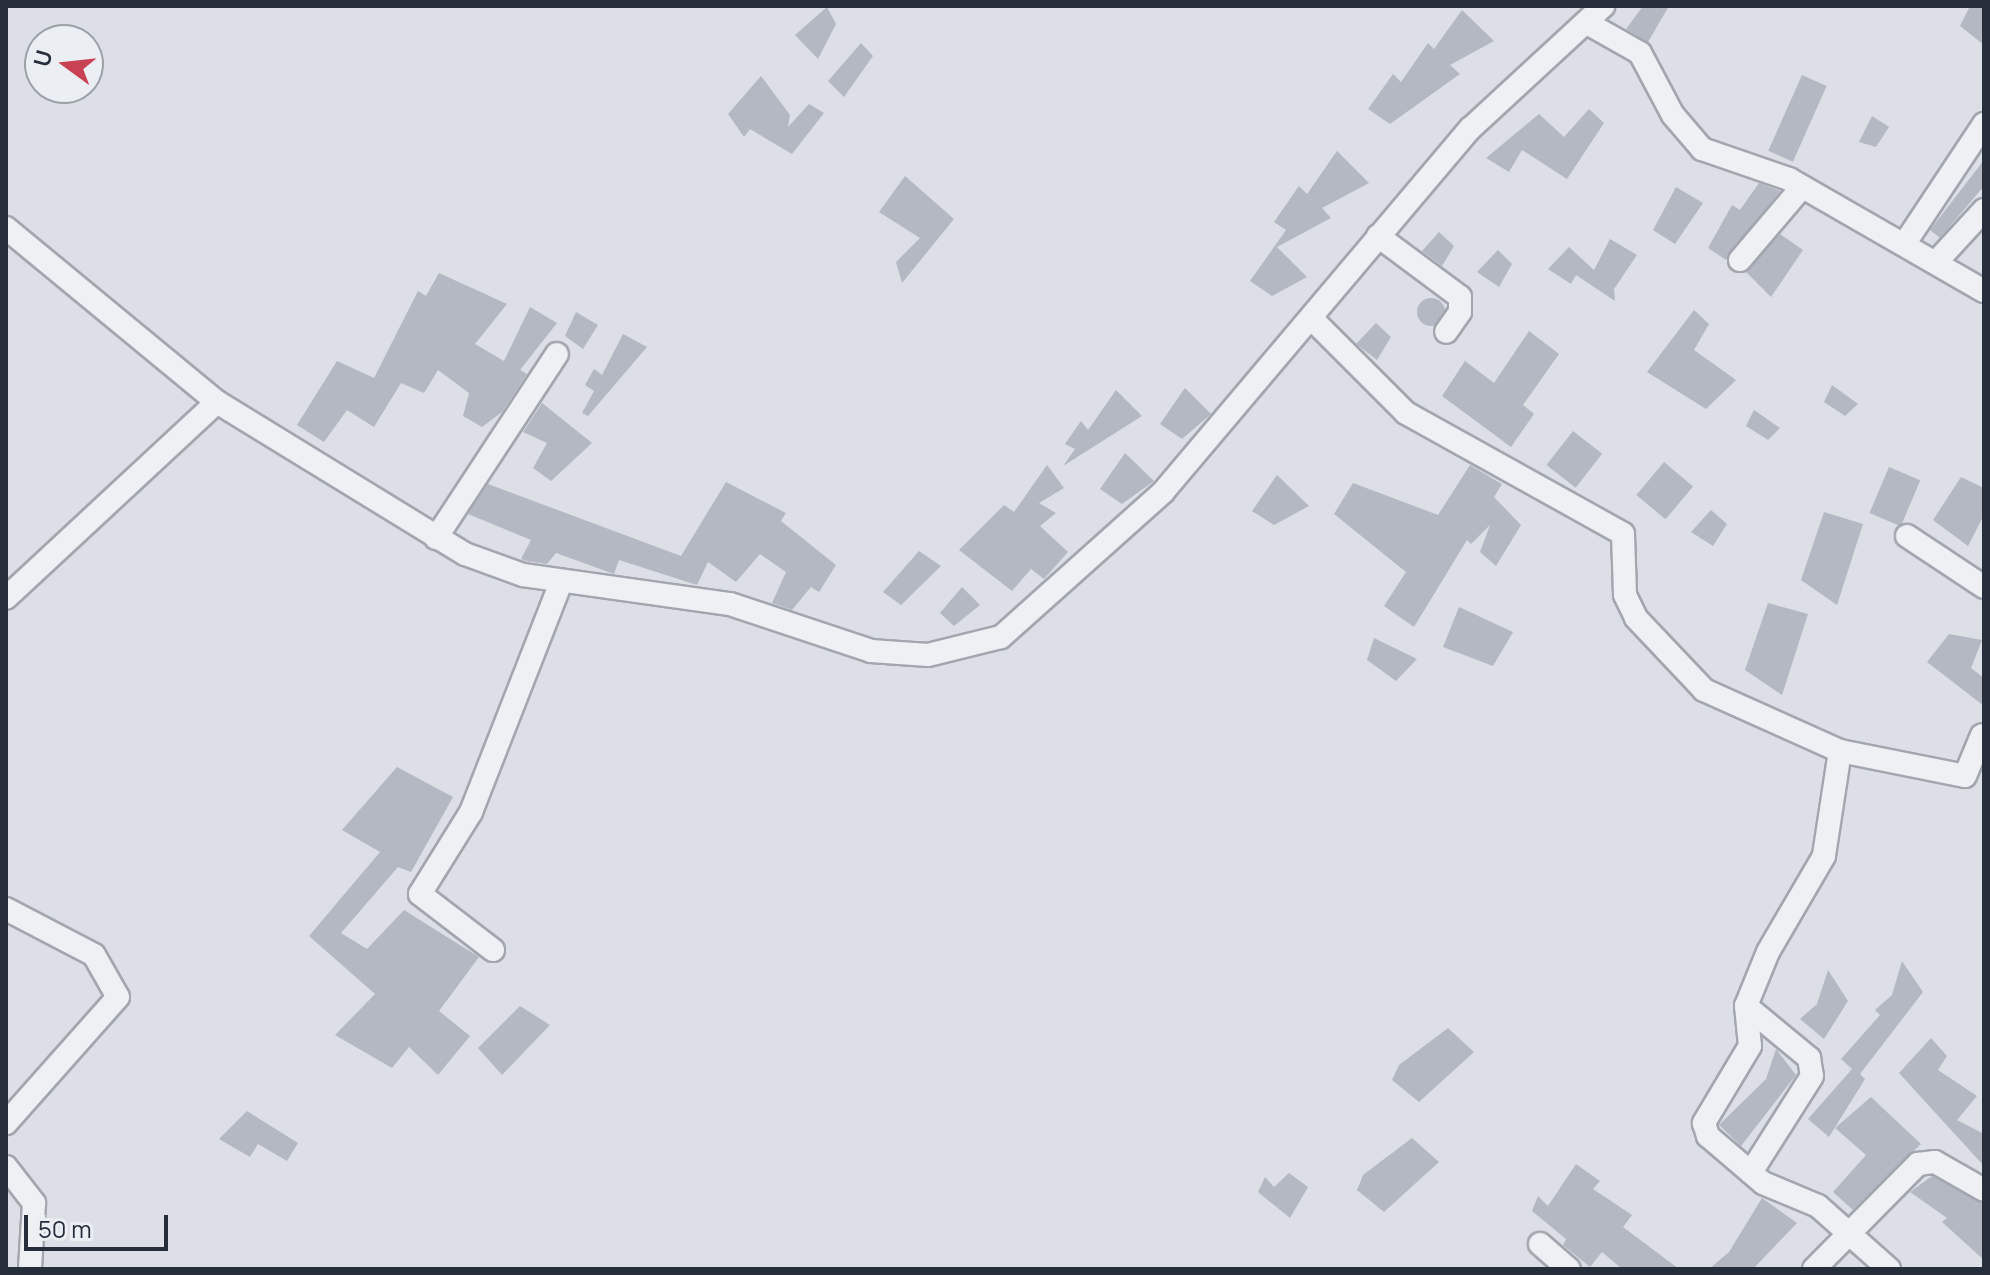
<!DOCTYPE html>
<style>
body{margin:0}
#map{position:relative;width:1990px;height:1275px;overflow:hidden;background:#dcdfe5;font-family:Manrope,sans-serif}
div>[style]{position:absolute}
.building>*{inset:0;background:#b3b8c2;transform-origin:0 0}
.round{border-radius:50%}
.roads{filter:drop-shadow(2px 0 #a2a6af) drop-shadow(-2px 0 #a2a6af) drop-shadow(0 2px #a2a6af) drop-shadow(0 -2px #a2a6af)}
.minor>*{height:22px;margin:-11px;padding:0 11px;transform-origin:11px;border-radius:11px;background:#eef0f4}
span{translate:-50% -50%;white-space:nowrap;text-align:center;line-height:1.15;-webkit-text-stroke:8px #ebeef3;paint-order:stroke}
.frame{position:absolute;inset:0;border:8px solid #262d3b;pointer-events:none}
.north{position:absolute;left:24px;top:24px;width:80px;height:80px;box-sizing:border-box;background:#ebeef3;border:2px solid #9ca1a9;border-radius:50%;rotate:285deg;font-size:22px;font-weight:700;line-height:32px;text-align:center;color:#262d3b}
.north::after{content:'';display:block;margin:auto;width:28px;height:36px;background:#c94254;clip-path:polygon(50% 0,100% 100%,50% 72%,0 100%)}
.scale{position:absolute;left:24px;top:1215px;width:144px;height:36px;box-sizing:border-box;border:4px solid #262d3b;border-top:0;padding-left:10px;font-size:24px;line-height:28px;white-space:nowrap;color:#262d3b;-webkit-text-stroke:6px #ebeef3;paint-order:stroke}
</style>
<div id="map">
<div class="building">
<div style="clip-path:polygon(1643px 6px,1669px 6px,1648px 42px,1626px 29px)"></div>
<div style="clip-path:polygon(1970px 6px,1984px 6px,1984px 45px,1960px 26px)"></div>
<div style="clip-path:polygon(827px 7px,836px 24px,818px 59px,795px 35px)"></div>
<div style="clip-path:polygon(1462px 10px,1494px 41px,1450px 65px,1460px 74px,1390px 124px,1368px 109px,1393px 74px,1401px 82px,1428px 43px,1434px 49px)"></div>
<div style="clip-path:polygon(861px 43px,873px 56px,844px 97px,828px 81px)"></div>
<div style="left:1802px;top:75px;width:27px;height:83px;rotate:24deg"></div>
<div style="clip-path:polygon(761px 76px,790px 115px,788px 127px,809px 104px,824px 113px,792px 154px,750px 129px,744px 137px,728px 114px)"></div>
<div style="clip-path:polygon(1589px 109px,1604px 123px,1567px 179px,1522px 150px,1509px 172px,1486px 158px,1539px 114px,1564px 137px)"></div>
<div style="clip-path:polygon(1872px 116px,1889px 127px,1876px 147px,1859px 142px)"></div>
<div style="clip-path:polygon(1337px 151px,1369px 183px,1322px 208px,1331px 218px,1277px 247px,1307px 277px,1272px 296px,1250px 281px,1286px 230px,1274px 222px,1299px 186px,1307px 194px)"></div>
<div style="clip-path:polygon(1984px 160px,1984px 186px,1940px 238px,1930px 230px)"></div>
<div style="clip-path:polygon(905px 176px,954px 219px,902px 283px,896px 262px,920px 238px,879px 212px)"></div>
<div style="clip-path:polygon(1759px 183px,1780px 191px,1726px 260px,1708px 248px,1732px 205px,1740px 210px)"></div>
<div style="clip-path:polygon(1676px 187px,1703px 203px,1675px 244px,1653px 230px)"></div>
<div style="clip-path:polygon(1439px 232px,1454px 246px,1442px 266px,1422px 251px)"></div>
<div style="clip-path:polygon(1780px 234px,1803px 250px,1771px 297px,1746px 272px)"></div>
<div style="clip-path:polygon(1610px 239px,1637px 255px,1614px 289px,1615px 301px,1576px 275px,1571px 284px,1548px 269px,1569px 247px,1594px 270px)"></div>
<div style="clip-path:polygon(1498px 250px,1512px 264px,1499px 287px,1477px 272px)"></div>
<div style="clip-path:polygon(439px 273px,507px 304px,475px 344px,504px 361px,530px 307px,557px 323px,520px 370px,527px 374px,502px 412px,482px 427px,463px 416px,469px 393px,438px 370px,424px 393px,401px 383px,374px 427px,347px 410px,324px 442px,297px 425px,337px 361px,374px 378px,418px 291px,426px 296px)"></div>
<div class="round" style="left:1417px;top:298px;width:28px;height:28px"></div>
<div style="clip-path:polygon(1694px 310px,1709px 324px,1694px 350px,1736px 380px,1706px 409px,1647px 372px)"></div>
<div style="clip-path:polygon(576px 312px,598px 325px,583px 349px,565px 336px)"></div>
<div style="clip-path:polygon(1376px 323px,1391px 337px,1377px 360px,1356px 344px)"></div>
<div style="clip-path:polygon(1529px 331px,1559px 354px,1523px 405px,1534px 414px,1511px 447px,1442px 396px,1465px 361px,1494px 383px)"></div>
<div style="clip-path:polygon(623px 334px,647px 347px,588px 416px,582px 413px,594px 391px,585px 385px,594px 369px,602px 375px)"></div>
<div style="clip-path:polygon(1832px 385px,1858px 404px,1845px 416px,1824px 402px)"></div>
<div style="clip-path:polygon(1185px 388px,1211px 414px,1182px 439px,1160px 424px)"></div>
<div style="clip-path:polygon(1116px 390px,1142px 416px,1063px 466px,1075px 449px,1065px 444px,1081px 421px,1088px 430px)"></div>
<div style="clip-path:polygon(542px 403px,592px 443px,551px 481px,533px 468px,547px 443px,523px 432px)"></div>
<div style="clip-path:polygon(1754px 410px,1780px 428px,1768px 440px,1746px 426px)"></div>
<div style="left:1573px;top:431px;width:37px;height:43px;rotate:38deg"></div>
<div style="clip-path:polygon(1125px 453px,1154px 481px,1122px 504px,1100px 489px)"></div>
<div style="left:1664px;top:462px;width:38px;height:43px;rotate:40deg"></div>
<div style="clip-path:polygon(1047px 465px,1064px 488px,1039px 503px,1056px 513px,1040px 526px,1068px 552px,1044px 579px,1031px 569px,1012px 591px,959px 550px,1004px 505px,1014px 512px)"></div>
<div style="clip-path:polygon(1470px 465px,1502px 484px,1494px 497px,1521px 525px,1496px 566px,1480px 552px,1490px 525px,1471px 544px,1467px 540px,1414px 627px,1384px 606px,1406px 572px,1334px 514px,1353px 483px,1438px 515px)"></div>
<div style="left:1889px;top:467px;width:34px;height:50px;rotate:23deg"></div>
<div style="clip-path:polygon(1277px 475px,1309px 506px,1274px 525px,1252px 511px)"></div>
<div style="clip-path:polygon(1961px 477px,1984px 488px,1984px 515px,1968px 546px,1933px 520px)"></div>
<div style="clip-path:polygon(726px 482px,786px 513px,781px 521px,836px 565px,819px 592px,811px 587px,792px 610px,772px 603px,786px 572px,760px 554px,736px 582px,708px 562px,697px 585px,619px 560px,614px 574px,556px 553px,547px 564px,526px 561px,521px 559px,531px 540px,468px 514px,488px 484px,681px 556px)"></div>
<div style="clip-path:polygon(1711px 510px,1727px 524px,1713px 546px,1691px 532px)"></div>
<div style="clip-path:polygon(1824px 512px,1863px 524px,1837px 605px,1801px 580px)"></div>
<div style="clip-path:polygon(919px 551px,941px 566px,901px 605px,883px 592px)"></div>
<div style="clip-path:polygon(962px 587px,980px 605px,954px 626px,940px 613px)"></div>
<div style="clip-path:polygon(1768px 603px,1808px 614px,1782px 695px,1745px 670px)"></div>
<div style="clip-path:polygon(1459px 607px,1513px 632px,1493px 666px,1443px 647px)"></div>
<div style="clip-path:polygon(1949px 634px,1982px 640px,1971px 668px,1984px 678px,1984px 706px,1927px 662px)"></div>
<div style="clip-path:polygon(1374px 638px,1417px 659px,1396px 681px,1367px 660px)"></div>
<div style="clip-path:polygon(397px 767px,453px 797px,411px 872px,398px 867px,341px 933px,367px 949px,404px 910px,479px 957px,439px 1011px,470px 1036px,438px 1075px,409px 1047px,392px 1068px,335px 1035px,375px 994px,309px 936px,380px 852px,342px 830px)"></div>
<div style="clip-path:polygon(1902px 961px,1923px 992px,1860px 1074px,1865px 1079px,1829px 1137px,1808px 1119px,1852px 1069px,1841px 1059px,1880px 1015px,1875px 1010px,1892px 995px)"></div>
<div style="clip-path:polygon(1828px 970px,1848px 1001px,1824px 1039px,1800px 1019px,1817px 1004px)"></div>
<div style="clip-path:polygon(520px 1006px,550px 1025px,502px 1075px,478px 1048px)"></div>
<div style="clip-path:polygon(1448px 1028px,1474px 1052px,1419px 1102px,1392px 1080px,1399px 1065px)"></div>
<div style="clip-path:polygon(1931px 1038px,1947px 1056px,1938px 1070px,1977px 1096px,1957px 1120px,1984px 1134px,1984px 1166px,1899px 1073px)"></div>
<div style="clip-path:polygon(1776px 1049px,1796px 1075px,1741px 1146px,1719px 1125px,1766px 1079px)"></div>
<div style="clip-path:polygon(1871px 1097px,1921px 1144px,1853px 1210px,1833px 1192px,1866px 1155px,1835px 1128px)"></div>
<div style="clip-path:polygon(247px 1111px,298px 1143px,287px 1161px,258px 1144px,250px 1157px,219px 1139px)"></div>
<div style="clip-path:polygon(1412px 1138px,1439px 1162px,1384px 1212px,1357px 1190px,1363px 1175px)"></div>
<div style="clip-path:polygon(1576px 1164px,1600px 1181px,1593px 1189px,1632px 1215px,1623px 1227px,1679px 1269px,1622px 1269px,1602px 1252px,1590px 1267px,1563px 1245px,1566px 1239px,1532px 1211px,1538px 1196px,1548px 1206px)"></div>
<div style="clip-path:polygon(1289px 1173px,1308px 1187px,1290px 1218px,1258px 1192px,1265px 1177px,1274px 1187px)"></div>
<div style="clip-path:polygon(1932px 1176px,1984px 1204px,1984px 1260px,1942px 1222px,1947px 1218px,1910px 1192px)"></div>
<div style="clip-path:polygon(1762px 1198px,1797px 1223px,1753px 1269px,1709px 1269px,1729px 1252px)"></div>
</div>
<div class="roads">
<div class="minor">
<div style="left:1587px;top:23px;width:61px;rotate:29.5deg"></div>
<div style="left:1640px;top:53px;width:70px;rotate:62deg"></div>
<div style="left:1673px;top:115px;width:45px;rotate:49.5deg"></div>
<div style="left:1702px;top:149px;width:92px;rotate:19deg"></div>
<div style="left:1789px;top:179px;width:225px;rotate:29.9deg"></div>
<div style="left:6px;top:228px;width:273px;rotate:39.5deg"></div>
<div style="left:217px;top:402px;width:291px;rotate:31.5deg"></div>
<div style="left:465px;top:554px;width:62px;rotate:19.9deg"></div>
<div style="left:523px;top:575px;width:209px;rotate:8deg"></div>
<div style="left:730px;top:604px;width:149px;rotate:18.4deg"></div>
<div style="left:871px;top:651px;width:57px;rotate:4deg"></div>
<div style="left:928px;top:655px;width:75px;rotate:-13.9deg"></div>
<div style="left:1001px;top:637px;width:217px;rotate:-41.8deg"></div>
<div style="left:1163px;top:492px;width:477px;rotate:-49.8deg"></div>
<div style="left:1471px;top:128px;width:180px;rotate:-42.7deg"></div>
<div style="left:1378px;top:236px;width:102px;rotate:36.6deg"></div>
<div style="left:1460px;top:297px;width:15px;rotate:90deg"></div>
<div style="left:1460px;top:312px;width:24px;rotate:125deg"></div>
<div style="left:1905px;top:243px;width:143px;rotate:-56.4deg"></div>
<div style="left:1740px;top:260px;width:96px;rotate:-49.7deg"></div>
<div style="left:1938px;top:260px;width:68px;rotate:-47.4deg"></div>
<div style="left:1311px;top:318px;width:134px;rotate:45deg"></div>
<div style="left:1406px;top:413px;width:248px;rotate:29.1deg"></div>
<div style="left:1623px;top:534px;width:61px;rotate:88.1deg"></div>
<div style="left:1625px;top:595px;width:25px;rotate:64deg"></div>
<div style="left:1636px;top:618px;width:99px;rotate:46.6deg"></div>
<div style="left:1704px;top:690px;width:149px;rotate:24.2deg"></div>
<div style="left:1840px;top:751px;width:106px;rotate:98.7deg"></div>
<div style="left:1824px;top:856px;width:111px;rotate:120.3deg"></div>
<div style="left:1768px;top:952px;width:58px;rotate:112.2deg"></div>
<div style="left:1746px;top:1006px;width:40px;rotate:84.3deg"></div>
<div style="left:1750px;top:1046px;width:90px;rotate:120.9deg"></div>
<div style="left:1704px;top:1123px;width:14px;rotate:73deg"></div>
<div style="left:1708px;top:1136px;width:72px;rotate:40.5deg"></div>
<div style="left:1763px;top:1183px;width:60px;rotate:22.7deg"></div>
<div style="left:1818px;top:1206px;width:95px;rotate:41.6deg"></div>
<div style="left:1907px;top:536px;width:92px;rotate:33.5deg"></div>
<div style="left:436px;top:538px;width:220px;rotate:-56.7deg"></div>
<div style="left:6px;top:598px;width:288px;rotate:-42.9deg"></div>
<div style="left:1840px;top:751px;width:127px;rotate:11.3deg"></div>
<div style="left:1965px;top:776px;width:44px;rotate:-67.5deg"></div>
<div style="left:6px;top:909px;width:99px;rotate:27.6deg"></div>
<div style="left:94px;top:955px;width:48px;rotate:60.3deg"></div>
<div style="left:118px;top:997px;width:169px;rotate:131.6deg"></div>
<div style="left:493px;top:950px;width:92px;rotate:-142.5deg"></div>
<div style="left:420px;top:894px;width:97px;rotate:-58.1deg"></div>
<div style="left:471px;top:812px;width:247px;rotate:-68.6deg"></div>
<div style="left:1746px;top:1006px;width:82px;rotate:39.5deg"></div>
<div style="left:1809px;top:1058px;width:18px;rotate:81deg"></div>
<div style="left:1812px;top:1076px;width:114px;rotate:122.4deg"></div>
<div style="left:6px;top:1167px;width:46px;rotate:52.1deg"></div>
<div style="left:34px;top:1203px;width:66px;rotate:93.5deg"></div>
<div style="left:1540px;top:1244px;width:38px;rotate:41deg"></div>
<div style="left:1814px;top:1269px;width:148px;rotate:-45.3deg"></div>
<div style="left:1918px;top:1164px;width:17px;rotate:-7deg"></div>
<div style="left:1935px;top:1162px;width:56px;rotate:29.7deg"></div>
</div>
</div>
<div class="frame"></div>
<div class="north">U</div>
<div class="scale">50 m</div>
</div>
